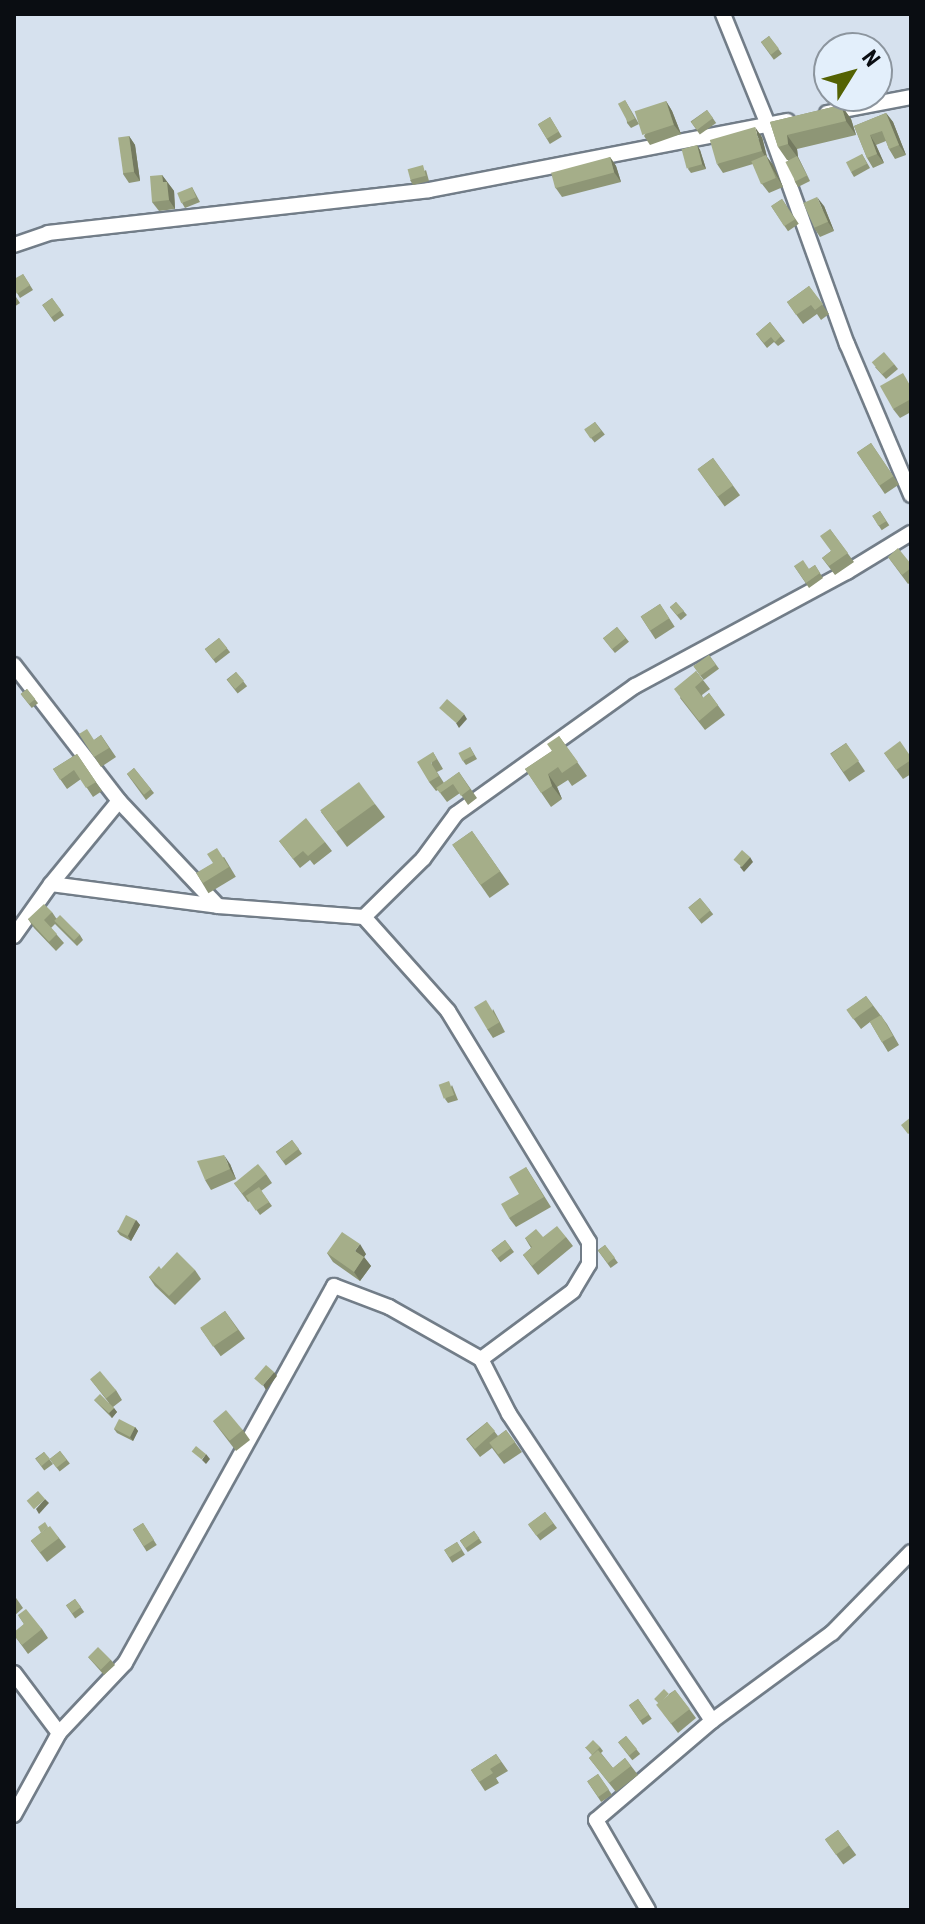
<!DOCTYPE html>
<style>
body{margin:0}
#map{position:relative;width:925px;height:1924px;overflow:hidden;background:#d6e1ee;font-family:"Roboto Condensed",sans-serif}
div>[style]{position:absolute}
.roads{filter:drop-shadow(2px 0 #727d88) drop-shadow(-2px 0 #727d88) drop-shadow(0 2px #727d88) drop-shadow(0 -2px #727d88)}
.minor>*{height:14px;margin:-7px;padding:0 7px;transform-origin:7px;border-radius:7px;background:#fff}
.wall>*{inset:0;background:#8e9676;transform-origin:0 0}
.shaded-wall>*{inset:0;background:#747a60}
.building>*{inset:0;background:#a5ae89;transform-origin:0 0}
span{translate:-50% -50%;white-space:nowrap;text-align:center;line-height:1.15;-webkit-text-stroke:6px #e3effb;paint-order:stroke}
.frame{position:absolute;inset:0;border:16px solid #0a0d12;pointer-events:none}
.north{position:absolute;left:813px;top:32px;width:80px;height:80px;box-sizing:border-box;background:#e3effb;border:2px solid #8c959e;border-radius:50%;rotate:53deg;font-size:22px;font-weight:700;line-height:32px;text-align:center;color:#0a0d12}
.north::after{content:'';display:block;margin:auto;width:28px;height:36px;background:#546203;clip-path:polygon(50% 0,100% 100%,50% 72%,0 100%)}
</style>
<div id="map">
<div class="roads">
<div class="minor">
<div style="left:723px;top:14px;width:120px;rotate:67.9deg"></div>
<div style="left:768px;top:125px;width:233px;rotate:70.2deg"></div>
<div style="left:847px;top:344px;width:164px;rotate:67deg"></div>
<div style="left:827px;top:113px;width:86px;rotate:-10.8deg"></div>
<div style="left:14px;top:245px;width:36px;rotate:-19deg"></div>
<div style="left:48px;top:233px;width:383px;rotate:-6.4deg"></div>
<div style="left:429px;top:190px;width:365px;rotate:-10.9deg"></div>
<div style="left:14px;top:665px;width:172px;rotate:52.3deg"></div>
<div style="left:119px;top:801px;width:144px;rotate:46.7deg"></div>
<div style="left:218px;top:906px;width:146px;rotate:4.3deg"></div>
<div style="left:364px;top:917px;width:126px;rotate:48.2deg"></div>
<div style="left:448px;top:1011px;width:271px;rotate:58.6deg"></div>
<div style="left:589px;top:1242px;width:22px;rotate:90deg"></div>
<div style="left:589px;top:1264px;width:31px;rotate:121deg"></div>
<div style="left:573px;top:1291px;width:114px;rotate:143.5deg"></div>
<div style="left:481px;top:1359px;width:62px;rotate:63deg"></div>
<div style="left:509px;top:1414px;width:368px;rotate:56.5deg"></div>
<div style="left:51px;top:884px;width:168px;rotate:7.5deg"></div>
<div style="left:364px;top:917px;width:83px;rotate:-44.5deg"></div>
<div style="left:423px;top:859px;width:56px;rotate:-53.7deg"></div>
<div style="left:456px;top:814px;width:220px;rotate:-35.6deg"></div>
<div style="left:635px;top:686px;width:241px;rotate:-28.3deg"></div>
<div style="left:847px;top:572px;width:75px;rotate:-31.4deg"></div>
<div style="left:14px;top:936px;width:64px;rotate:-54.6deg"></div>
<div style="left:51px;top:884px;width:107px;rotate:-50.7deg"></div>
<div style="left:14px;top:1673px;width:75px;rotate:53.1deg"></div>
<div style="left:14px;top:1815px;width:94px;rotate:-61.2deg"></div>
<div style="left:59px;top:1733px;width:96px;rotate:-46.7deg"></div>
<div style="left:125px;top:1663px;width:431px;rotate:-61deg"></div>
<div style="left:334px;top:1286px;width:59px;rotate:20.9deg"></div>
<div style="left:389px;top:1307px;width:106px;rotate:29.5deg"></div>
<div style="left:648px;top:1910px;width:104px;rotate:-120deg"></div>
<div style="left:596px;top:1820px;width:153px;rotate:-40.5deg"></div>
<div style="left:712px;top:1721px;width:149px;rotate:-36.3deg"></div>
<div style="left:832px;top:1633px;width:113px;rotate:-45.7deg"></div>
</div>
</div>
<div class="wall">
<div style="left:769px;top:36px;width:22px;height:10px;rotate:54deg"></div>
<div style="clip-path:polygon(877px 71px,882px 78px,877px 81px)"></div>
<div style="clip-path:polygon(837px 96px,848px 96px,841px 101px)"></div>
<div style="clip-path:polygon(625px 100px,639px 124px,631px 128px,627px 123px)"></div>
<div style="clip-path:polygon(666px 101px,672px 111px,681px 134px,650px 145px,644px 136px)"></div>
<div style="clip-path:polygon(841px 105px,851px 119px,856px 135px,797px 149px,798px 157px,810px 181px,798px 187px,795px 182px,790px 160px,787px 160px,778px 147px,770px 122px)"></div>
<div style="left:707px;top:110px;width:16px;height:20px;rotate:55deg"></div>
<div style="clip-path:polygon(886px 113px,893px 122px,906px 155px,895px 159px,889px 149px,886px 141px,876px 145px,884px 163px,873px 168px,867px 158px,854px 126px)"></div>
<div style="left:550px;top:117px;width:23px;height:14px;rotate:59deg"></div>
<div style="clip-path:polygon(129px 136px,135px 145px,140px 181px,129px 183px,123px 174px)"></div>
<div style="clip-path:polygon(762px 137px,767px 157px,773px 165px,783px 187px,769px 193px,762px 184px,753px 164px,723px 173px,717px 164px)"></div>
<div style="clip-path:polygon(697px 145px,700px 150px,706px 169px,691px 173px,688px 169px)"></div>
<div style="clip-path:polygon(862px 154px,870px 168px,854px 177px,851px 172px)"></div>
<div style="clip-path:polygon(610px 157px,616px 166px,621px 182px,562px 197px,555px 187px)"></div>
<div style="clip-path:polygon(426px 170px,429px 181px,413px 185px,410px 180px)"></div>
<div style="clip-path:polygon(162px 175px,174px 191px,175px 209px,159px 211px,152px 202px)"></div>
<div style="clip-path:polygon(192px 187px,200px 202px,185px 208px,182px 203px)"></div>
<div style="left:782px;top:199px;width:30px;height:13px;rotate:56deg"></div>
<div style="clip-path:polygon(824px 206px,834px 231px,820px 237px,814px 228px)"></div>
<div style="clip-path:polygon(23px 274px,33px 290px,20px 298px,14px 288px)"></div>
<div style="clip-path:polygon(809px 286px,829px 314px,821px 320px,817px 314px,803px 324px,787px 302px)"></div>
<div style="clip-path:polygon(14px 294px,20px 303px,14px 307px)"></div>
<div style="left:52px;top:298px;width:21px;height:12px;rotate:55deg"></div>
<div style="clip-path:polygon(770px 322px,785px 341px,778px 346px,774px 342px,767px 348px,756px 334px)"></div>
<div style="clip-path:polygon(894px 364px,898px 369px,886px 379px,875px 367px)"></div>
<div style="clip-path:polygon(911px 385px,911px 412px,900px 418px,893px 409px)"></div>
<div style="left:595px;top:422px;width:16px;height:13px;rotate:52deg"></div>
<div style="left:871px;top:443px;width:50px;height:17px;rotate:56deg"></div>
<div style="left:713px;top:458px;width:46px;height:19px;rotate:54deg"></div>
<div style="left:880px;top:511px;width:17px;height:9px;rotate:57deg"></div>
<div style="clip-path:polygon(830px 529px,854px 562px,835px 575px,822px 558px,831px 551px)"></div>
<div style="clip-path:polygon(888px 557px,911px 564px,911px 582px,908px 584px)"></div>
<div style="clip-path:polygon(815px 565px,823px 578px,809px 588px,794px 566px,809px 569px)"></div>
<div style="left:676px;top:602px;width:17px;height:8px;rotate:50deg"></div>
<div style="left:660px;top:604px;width:27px;height:23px;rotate:57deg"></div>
<div style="left:617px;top:627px;width:19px;height:18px;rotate:51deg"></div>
<div style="left:219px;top:638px;width:18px;height:18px;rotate:52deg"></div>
<div style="left:709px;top:655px;width:17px;height:19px;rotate:54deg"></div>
<div style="clip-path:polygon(696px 671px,710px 689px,702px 695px,703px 698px,709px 693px,725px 715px,705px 730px,680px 698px)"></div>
<div style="left:236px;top:672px;width:18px;height:12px;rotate:52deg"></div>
<div style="left:27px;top:689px;width:18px;height:8px;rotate:52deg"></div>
<div style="clip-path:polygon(79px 734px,94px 740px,101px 735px,116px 757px,101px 767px)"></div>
<div style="clip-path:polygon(559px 736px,587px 776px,572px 786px,568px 780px,557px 787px,562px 799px,551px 807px,525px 769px,552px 751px)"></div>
<div style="left:846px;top:743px;width:34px;height:19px;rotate:56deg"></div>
<div style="clip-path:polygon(470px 747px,477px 759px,466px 765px,463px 761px)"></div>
<div style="clip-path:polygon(433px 752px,443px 769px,437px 772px,444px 783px,459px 772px,477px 798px,468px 805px,460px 793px,447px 802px,438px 790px,436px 791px,429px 782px)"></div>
<div style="clip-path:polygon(884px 753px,911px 757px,911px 774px,903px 779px)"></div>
<div style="clip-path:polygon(77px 754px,102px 791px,93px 797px,81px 779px,67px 789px,53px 769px)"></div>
<div style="clip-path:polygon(134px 768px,154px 793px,146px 800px,127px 774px)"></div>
<div style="clip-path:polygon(375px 804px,385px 817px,347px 847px,321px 812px)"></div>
<div style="left:472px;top:831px;width:65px;height:24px;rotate:55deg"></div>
<div style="clip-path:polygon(279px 841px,325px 842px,332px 851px,314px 865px,310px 860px,300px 868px)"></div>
<div style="left:224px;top:857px;width:23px;height:32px;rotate:59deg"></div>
<div style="left:700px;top:898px;width:21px;height:15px;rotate:51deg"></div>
<div style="clip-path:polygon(52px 912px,56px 918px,80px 935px,83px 940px,77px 946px,55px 924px,51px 928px,64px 943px,56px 951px,34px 928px,28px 919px)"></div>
<div style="clip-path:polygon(866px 996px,887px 1024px,899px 1045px,888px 1052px,870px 1022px,861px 1029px,847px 1010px)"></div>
<div style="clip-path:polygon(493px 1009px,505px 1032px,493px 1038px,487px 1029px)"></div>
<div style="clip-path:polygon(452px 1085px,458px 1100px,448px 1103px,445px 1099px)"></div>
<div style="left:292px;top:1140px;width:17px;height:20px;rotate:54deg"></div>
<div style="clip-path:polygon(230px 1164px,236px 1179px,211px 1190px,205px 1180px)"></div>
<div style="clip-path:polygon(526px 1167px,551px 1207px,516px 1227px,509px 1218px,519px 1194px)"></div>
<div style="clip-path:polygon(266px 1174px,272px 1183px,261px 1191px,272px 1206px,260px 1215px,250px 1201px,248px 1202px,234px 1183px)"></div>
<div style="clip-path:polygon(136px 1220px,140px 1225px,131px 1241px,120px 1235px,117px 1231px)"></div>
<div style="clip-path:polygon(566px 1237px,573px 1246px,538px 1275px,523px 1255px,531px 1248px,525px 1238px)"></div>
<div style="left:505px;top:1240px;width:15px;height:17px;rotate:53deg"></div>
<div style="left:605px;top:1245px;width:22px;height:9px;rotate:54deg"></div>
<div style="clip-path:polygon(327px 1253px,366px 1254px,364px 1257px,371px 1266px,360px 1281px,333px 1262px)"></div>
<div style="clip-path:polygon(161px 1269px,195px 1270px,201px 1279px,175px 1305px,155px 1286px,149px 1277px)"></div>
<div style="left:225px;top:1311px;width:34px;height:30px;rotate:54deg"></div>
<div style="clip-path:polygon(91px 1380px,116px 1390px,122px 1400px,113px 1407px,117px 1412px,112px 1418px,94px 1400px,109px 1403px)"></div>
<div style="clip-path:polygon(213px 1421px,243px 1430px,250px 1440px,236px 1451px)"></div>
<div style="clip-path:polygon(487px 1422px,498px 1436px,506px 1430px,522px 1452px,504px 1464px,492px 1448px,480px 1457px,466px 1439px)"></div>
<div style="clip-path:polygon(135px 1427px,138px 1431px,133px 1441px,117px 1433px,114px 1429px)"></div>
<div style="left:60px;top:1451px;width:16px;height:13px;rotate:52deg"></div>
<div style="left:44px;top:1452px;width:15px;height:11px;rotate:53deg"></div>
<div style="left:545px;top:1512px;width:20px;height:21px;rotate:53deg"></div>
<div style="left:143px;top:1523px;width:26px;height:12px;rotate:58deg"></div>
<div style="clip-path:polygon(48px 1527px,59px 1538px,66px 1547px,47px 1562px,31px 1541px)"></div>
<div style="left:474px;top:1531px;width:14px;height:17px;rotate:56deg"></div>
<div style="left:457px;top:1542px;width:15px;height:15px;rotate:58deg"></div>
<div style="clip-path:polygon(14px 1595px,23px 1608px,14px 1616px)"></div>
<div style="left:75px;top:1599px;width:16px;height:11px;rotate:55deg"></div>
<div style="clip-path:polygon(18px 1615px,42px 1629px,48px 1638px,28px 1654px,14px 1635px,24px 1624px)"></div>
<div style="clip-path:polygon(88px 1657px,111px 1660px,115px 1665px,104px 1675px)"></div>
<div style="clip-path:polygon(675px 1690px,696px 1718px,678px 1733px,663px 1713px,669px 1694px)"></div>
<div style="left:638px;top:1699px;width:24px;height:11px;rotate:55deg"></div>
<div style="left:626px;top:1736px;width:23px;height:10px;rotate:52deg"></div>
<div style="clip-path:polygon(585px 1747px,600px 1747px,603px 1751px,601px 1753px,613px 1768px,625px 1758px,638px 1775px,616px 1792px,589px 1758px,592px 1755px)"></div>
<div style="clip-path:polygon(496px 1754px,508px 1771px,496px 1778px,499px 1783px,485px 1791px,471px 1770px)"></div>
<div style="left:598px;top:1774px;width:25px;height:13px;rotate:56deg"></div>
<div style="left:838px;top:1830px;width:31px;height:16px;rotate:54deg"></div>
</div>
<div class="shaded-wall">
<div style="clip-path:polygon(666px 101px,672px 111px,681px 134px,674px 125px)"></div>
<div style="clip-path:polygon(841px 105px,851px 119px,856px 135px,846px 121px)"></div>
<div style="clip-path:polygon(886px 113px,893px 122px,906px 155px,899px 145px)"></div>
<div style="clip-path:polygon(755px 127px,762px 137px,767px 157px,773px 165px,783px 187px,762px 151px)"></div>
<div style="clip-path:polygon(787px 135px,797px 149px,798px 157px,810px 181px,798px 158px,788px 144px)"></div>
<div style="clip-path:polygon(870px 135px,876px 145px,884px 163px,877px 154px)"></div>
<div style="clip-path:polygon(129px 136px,135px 145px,140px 181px,134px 172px)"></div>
<div style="clip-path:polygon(697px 145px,700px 150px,706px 169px,702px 164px)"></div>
<div style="clip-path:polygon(610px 157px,616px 166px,621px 182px,614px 172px)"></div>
<div style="clip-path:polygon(162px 175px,174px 191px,175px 209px,169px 200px,163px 182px)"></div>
<div style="clip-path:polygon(817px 197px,824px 206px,834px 231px,828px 222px)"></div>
<div style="clip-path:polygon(464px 714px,467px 719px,459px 728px,456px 723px)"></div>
<div style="clip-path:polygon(548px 774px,557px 787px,562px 799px,552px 786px)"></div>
<div style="clip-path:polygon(750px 857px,753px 862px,744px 872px,740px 867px)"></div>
<div style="clip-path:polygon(224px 1155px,230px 1164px,236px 1179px,230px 1169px)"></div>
<div style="clip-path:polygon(136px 1220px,140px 1225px,131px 1241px,128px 1236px)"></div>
<div style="clip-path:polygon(360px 1244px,366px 1254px,362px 1260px,355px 1251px)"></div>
<div style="clip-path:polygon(364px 1257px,371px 1266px,360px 1281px,354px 1272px)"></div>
<div style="clip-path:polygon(274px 1372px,277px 1376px,266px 1390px,263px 1385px)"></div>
<div style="clip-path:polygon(114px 1408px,117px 1412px,112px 1418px,109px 1413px)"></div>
<div style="clip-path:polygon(135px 1427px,138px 1431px,133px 1441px,130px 1437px)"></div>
<div style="clip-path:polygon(206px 1454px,210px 1459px,206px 1464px,202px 1460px)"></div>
<div style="clip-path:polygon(45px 1499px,49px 1503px,39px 1514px,36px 1509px)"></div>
</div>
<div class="building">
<div style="left:769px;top:36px;width:16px;height:10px;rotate:52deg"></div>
<div style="clip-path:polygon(829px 53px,829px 66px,823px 57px)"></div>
<div style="left:625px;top:100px;width:21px;height:8px;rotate:62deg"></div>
<div style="left:666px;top:101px;width:25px;height:33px;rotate:72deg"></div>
<div style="clip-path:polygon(841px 105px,846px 121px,787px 135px,788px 144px,778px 147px,770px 122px)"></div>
<div style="left:707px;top:110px;width:10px;height:20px;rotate:53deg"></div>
<div style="clip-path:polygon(886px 113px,899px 145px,889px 149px,882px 131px,870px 135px,877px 154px,867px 158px,854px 126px)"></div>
<div style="left:550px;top:117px;width:17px;height:14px;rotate:59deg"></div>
<div style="left:755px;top:127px;width:25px;height:47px;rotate:74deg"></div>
<div style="left:129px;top:136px;width:36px;height:11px;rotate:82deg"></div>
<div style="left:697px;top:145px;width:20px;height:16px;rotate:75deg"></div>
<div style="left:862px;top:154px;width:11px;height:18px;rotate:63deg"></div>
<div style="left:766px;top:155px;width:25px;height:16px;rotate:67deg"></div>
<div style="left:797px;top:156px;width:22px;height:13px;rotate:63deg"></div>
<div style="left:610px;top:157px;width:16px;height:61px;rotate:75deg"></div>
<div style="left:423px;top:165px;width:11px;height:16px;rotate:75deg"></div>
<div style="clip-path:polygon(162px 175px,163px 182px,167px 182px,169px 200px,152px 202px,150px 176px)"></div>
<div style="left:192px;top:187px;width:11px;height:16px;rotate:68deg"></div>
<div style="left:817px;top:197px;width:27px;height:15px;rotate:66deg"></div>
<div style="left:782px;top:199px;width:24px;height:13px;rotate:57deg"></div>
<div style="clip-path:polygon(23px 274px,30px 285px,17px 294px,14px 288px,14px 279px)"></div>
<div style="clip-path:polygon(809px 286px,823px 304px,815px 310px,811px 305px,796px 315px,787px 302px)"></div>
<div style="left:52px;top:298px;width:15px;height:12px;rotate:53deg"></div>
<div style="clip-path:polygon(770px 322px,781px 336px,775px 342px,771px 337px,764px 343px,756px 334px)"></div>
<div style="left:884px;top:352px;width:16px;height:16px;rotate:50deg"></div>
<div style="clip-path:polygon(903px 373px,911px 387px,911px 399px,893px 409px,880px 386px)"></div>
<div style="left:595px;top:422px;width:11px;height:13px;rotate:56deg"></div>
<div style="left:871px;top:443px;width:40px;height:17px;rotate:56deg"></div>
<div style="left:713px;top:458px;width:34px;height:19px;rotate:54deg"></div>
<div style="left:880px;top:511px;width:12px;height:9px;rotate:59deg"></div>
<div style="clip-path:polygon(830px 529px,848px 553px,829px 566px,822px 558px,831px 551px,820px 536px)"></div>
<div style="clip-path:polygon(898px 548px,911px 564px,911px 568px,902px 575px,888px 557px)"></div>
<div style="clip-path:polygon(803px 560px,809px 569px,815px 565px,820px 573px,806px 583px,794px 566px)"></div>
<div style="clip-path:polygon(676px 602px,684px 611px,677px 615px,670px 607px)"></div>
<div style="left:660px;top:604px;width:17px;height:23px;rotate:57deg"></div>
<div style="left:617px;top:627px;width:14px;height:18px;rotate:51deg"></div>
<div style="left:219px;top:638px;width:13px;height:18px;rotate:51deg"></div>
<div style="left:709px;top:655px;width:12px;height:19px;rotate:55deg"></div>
<div style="clip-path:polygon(696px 671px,703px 680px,695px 687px,703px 698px,709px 693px,718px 705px,699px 721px,674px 689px)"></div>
<div style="left:236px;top:672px;width:12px;height:12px;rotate:48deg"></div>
<div style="left:27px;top:689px;width:13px;height:8px;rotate:51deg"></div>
<div style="left:447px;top:699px;width:23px;height:12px;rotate:41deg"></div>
<div style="clip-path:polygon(87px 729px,94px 740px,101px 735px,109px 748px,94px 757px,79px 734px)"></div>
<div style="clip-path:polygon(559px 736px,578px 762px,562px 773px,558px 767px,548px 774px,552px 786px,541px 793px,525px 769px,552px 751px,547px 744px)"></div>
<div style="clip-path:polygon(900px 741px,911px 757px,911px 760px,896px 770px,884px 753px)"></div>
<div style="left:846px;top:743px;width:22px;height:19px;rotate:54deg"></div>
<div style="left:470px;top:747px;width:9px;height:13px;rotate:63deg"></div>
<div style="clip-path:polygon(433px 752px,437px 759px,431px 763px,439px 776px,429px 782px,417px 762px)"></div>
<div style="clip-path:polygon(77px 754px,96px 782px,86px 788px,74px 770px,60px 780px,53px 769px)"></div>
<div style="left:134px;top:768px;width:27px;height:9px;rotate:51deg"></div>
<div style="clip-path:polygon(459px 772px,470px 789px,461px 796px,453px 784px,440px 793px,436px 788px)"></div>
<div style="left:359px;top:782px;width:27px;height:48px;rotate:54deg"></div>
<div style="clip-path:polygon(306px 818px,325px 842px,308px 856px,303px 851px,293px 859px,279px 841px)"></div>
<div style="left:472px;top:831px;width:49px;height:24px;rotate:55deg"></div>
<div style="clip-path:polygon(217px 848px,229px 867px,203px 883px,196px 873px,213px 863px,207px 854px)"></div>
<div style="left:742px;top:850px;width:11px;height:13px;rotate:41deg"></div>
<div style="left:700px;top:898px;width:16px;height:15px;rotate:50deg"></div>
<div style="clip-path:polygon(44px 904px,52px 912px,44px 920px,57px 934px,49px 942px,28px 919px)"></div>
<div style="left:60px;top:915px;width:28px;height:8px;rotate:45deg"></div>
<div style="left:866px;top:996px;width:12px;height:24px;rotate:55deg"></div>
<div style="left:486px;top:1000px;width:26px;height:14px;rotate:59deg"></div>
<div style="left:881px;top:1015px;width:24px;height:13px;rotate:60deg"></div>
<div style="left:449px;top:1081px;width:15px;height:11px;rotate:70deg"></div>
<div style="clip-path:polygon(911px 1117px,911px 1132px,908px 1134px,901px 1125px)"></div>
<div style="left:292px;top:1140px;width:11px;height:20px;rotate:52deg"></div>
<div style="clip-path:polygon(224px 1155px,230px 1169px,205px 1180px,197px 1161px)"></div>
<div style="left:258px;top:1164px;width:13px;height:31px;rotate:51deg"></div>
<div style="clip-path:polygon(526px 1167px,544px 1197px,509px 1218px,501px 1204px,519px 1194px,509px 1177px)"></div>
<div style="left:259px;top:1187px;width:18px;height:16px;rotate:56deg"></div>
<div style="left:126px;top:1215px;width:11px;height:18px;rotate:27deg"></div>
<div style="clip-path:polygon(557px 1226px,566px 1237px,532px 1266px,523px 1255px,532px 1247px,525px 1238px,536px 1229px,543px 1237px)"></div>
<div style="clip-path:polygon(342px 1232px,360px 1244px,355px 1251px,364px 1257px,354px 1272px,327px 1253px)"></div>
<div style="left:505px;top:1240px;width:10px;height:17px;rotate:53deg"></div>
<div style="left:605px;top:1245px;width:16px;height:9px;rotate:52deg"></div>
<div style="clip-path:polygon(177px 1252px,195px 1270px,169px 1296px,149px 1277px,159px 1266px,161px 1269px)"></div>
<div style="left:225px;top:1311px;width:23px;height:30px;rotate:56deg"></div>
<div style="left:266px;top:1365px;width:11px;height:18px;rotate:41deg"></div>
<div style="left:100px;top:1371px;width:25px;height:13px;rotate:50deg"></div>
<div style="clip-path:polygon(100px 1394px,114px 1408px,109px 1413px,94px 1400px)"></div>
<div style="left:226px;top:1410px;width:26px;height:17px;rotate:50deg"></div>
<div style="left:119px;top:1419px;width:18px;height:11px;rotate:27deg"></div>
<div style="left:487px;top:1422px;width:12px;height:27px;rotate:48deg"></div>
<div style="left:506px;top:1430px;width:15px;height:21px;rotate:53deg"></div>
<div style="left:196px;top:1446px;width:13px;height:7px;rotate:39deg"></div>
<div style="left:60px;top:1451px;width:11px;height:13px;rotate:52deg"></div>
<div style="left:44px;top:1452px;width:9px;height:11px;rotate:49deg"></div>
<div style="left:38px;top:1491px;width:11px;height:15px;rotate:49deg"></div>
<div style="left:545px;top:1512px;width:14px;height:21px;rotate:54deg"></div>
<div style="clip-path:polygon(45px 1522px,48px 1527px,41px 1533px,38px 1527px)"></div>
<div style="left:143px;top:1523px;width:20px;height:12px;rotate:57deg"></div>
<div style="left:50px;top:1526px;width:15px;height:24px;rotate:53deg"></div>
<div style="left:474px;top:1531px;width:9px;height:17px;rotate:54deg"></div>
<div style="left:457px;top:1542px;width:9px;height:15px;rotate:58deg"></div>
<div style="left:75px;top:1599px;width:10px;height:11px;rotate:53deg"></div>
<div style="clip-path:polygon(26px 1609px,42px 1629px,22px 1645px,14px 1635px,14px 1632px,24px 1624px,18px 1615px)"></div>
<div style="left:98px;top:1647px;width:18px;height:14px;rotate:45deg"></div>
<div style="left:664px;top:1689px;width:7px;height:14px;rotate:45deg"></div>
<div style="left:675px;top:1690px;width:24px;height:24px;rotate:52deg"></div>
<div style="left:638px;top:1699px;width:19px;height:11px;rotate:55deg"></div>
<div style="left:626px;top:1736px;width:17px;height:10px;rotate:50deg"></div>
<div style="left:593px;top:1740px;width:10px;height:11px;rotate:45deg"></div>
<div style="clip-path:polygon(598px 1750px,613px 1768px,625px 1758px,631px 1766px,609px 1783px,589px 1758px)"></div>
<div style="clip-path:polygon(496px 1754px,501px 1762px,490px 1769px,493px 1773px,479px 1782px,471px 1770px)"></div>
<div style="left:598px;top:1774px;width:19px;height:13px;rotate:55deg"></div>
<div style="left:838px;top:1830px;width:19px;height:16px;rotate:55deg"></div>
</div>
<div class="frame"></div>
<div class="north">N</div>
</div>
